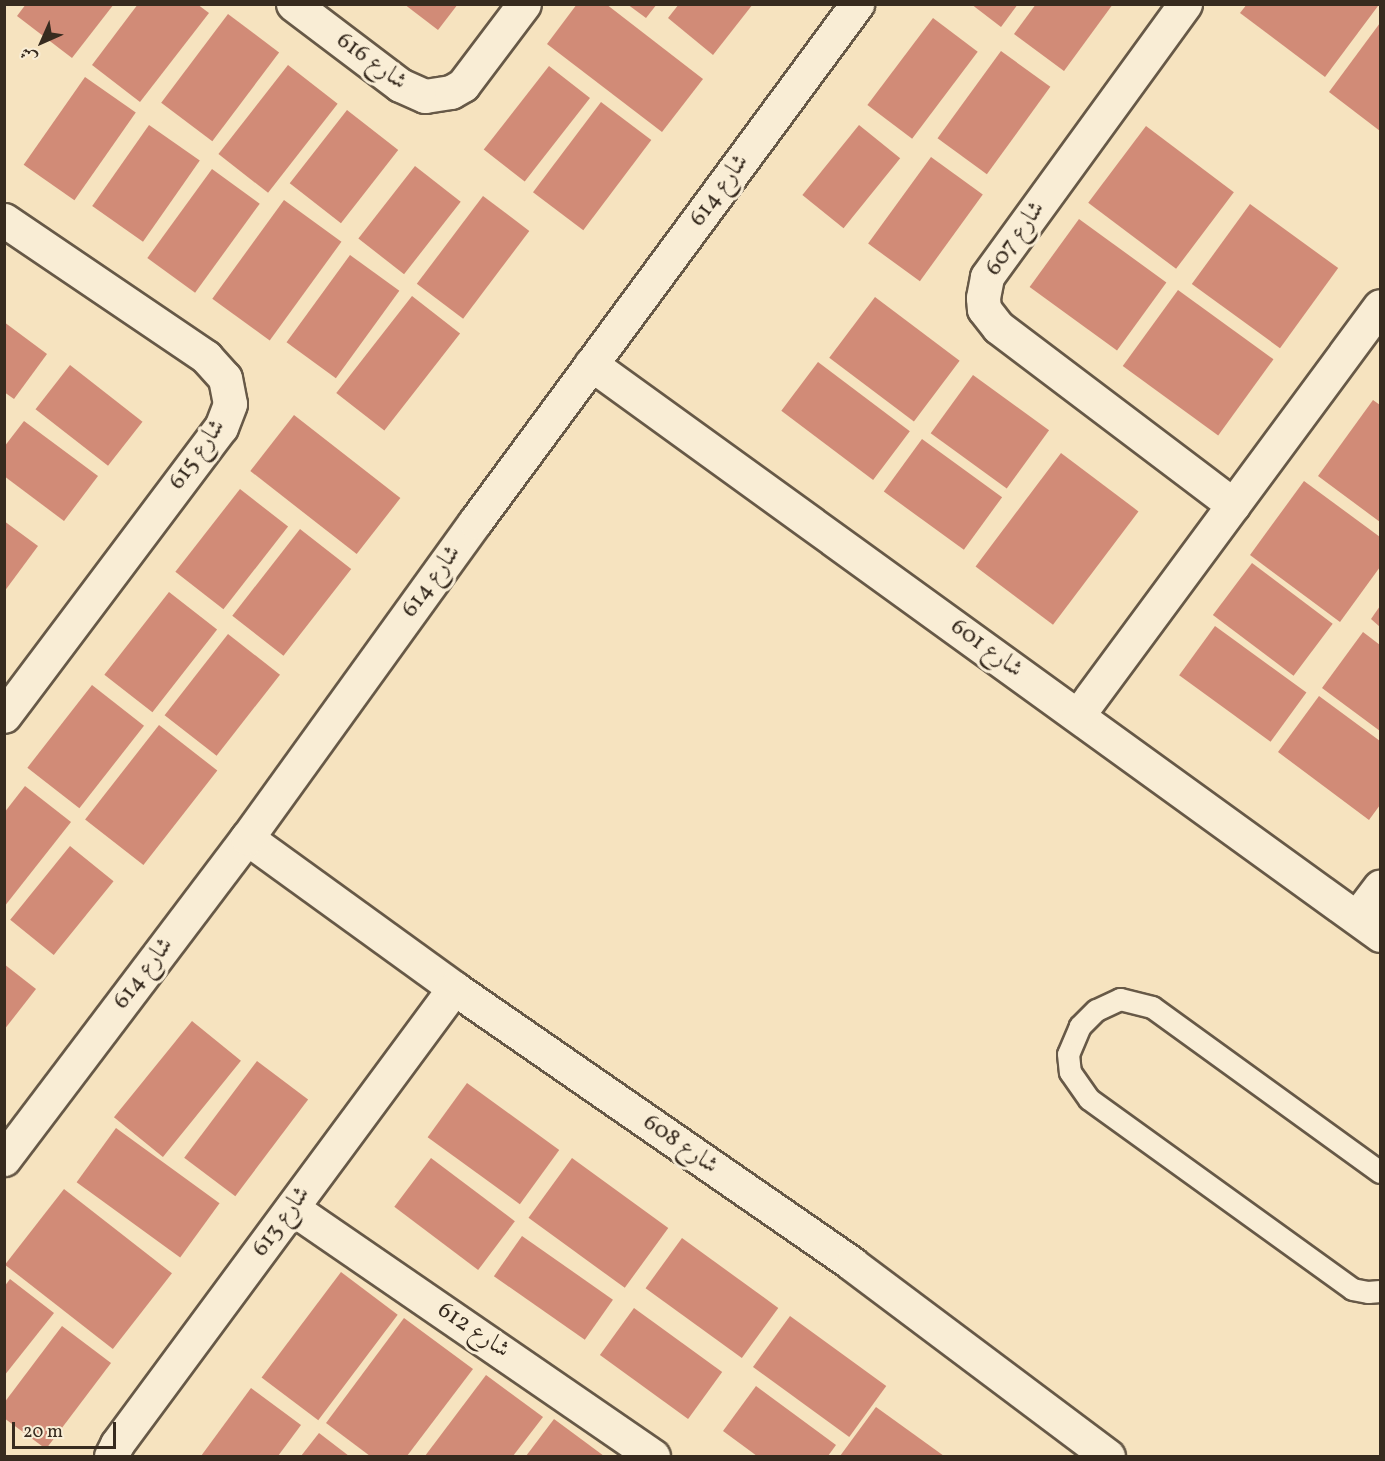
<!DOCTYPE html>
<meta charset="utf-8">
<style>
body{margin:0}
#map{position:relative;width:1385px;height:1461px;overflow:hidden;background:#f6e3bf;font-family:Vollkorn,Amiri,serif}
div>[style]{position:absolute}
.building>*{inset:0;background:#d18b77;transform-origin:0 0}
.roads{filter:drop-shadow(2px 0 #675947) drop-shadow(-2px 0 #675947) drop-shadow(0 2px #675947) drop-shadow(0 -2px #675947)}
.lane>*{height:21px;margin:-10.5px;padding:0 10.5px;transform-origin:10.5px;border-radius:10.5px;background:#f9edd5}
.street>*{height:33px;margin:-16.5px;padding:0 16.5px;transform-origin:16.5px;border-radius:16.5px;background:#f9edd5}
span{translate:-50% -50%;white-space:nowrap;text-align:center;line-height:1.15;-webkit-text-stroke:6px #f9edd5;paint-order:stroke}
.street-label{font-size:24px;color:#372b1f}
.frame{position:absolute;inset:0;border:6px solid #372b1f;pointer-events:none}
.north{position:absolute;left:12px;top:12px;width:60px;height:60px;-webkit-text-stroke:4px #f9edd5;paint-order:stroke;rotate:225deg;font-size:16px;font-weight:700;line-height:24px;text-align:center;color:#372b1f}
.north::after{content:'';display:block;margin:auto;width:21px;height:27px;background:#372b1f;clip-path:polygon(50% 0,100% 100%,50% 72%,0 100%)}
.scale{position:absolute;left:12px;top:1422px;width:104px;height:27px;box-sizing:border-box;border:3px solid #372b1f;border-top:0;padding-left:8px;font-size:18px;line-height:21px;white-space:nowrap;color:#372b1f;-webkit-text-stroke:4px #f9edd5;paint-order:stroke}
</style>
<div id="map">
<div class="building">
<div style="clip-path:polygon(26px 4px,114px 4px,72px 58px,17px 16px)"></div>
<div style="clip-path:polygon(138px 4px,197px 4px,209px 13px,140px 102px,92px 65px)"></div>
<div style="clip-path:polygon(404px 4px,458px 4px,438px 30px)"></div>
<div style="clip-path:polygon(577px 4px,606px 4px,703px 79px,662px 132px,547px 44px)"></div>
<div style="clip-path:polygon(627px 4px,657px 4px,646px 18px)"></div>
<div style="clip-path:polygon(679px 4px,753px 4px,713px 55px,668px 18px)"></div>
<div style="clip-path:polygon(971px 4px,1018px 4px,1001px 27px)"></div>
<div style="clip-path:polygon(1036px 4px,1113px 4px,1064px 71px,1014px 34px)"></div>
<div style="clip-path:polygon(1247px 4px,1375px 4px,1378px 6px,1325px 77px,1240px 13px)"></div>
<div style="left:228px;top:14px;width:64px;height:111px;rotate:37deg"></div>
<div style="left:933px;top:18px;width:56px;height:109px;rotate:37deg"></div>
<div style="clip-path:polygon(1380px 23px,1380px 131px,1329px 92px)"></div>
<div style="left:1001px;top:51px;width:61px;height:108px;rotate:36deg"></div>
<div style="left:288px;top:65px;width:63px;height:113px;rotate:38deg"></div>
<div style="left:549px;top:66px;width:52px;height:106px;rotate:38deg"></div>
<div style="left:85px;top:77px;width:62px;height:107px;rotate:35deg"></div>
<div style="left:601px;top:102px;width:63px;height:113px;rotate:37deg"></div>
<div style="left:347px;top:110px;width:65px;height:93px;rotate:38deg"></div>
<div style="left:149px;top:125px;width:62px;height:99px;rotate:35deg"></div>
<div style="left:859px;top:125px;width:53px;height:90px;rotate:39deg"></div>
<div style="left:1146px;top:126px;width:110px;height:96px;rotate:37deg"></div>
<div style="left:931px;top:157px;width:64px;height:107px;rotate:36deg"></div>
<div style="left:415px;top:166px;width:58px;height:92px;rotate:38deg"></div>
<div style="left:212px;top:169px;width:59px;height:110px;rotate:36deg"></div>
<div style="left:483px;top:196px;width:58px;height:110px;rotate:37deg"></div>
<div style="left:284px;top:200px;width:71px;height:122px;rotate:36deg"></div>
<div style="left:1250px;top:204px;width:109px;height:99px;rotate:36deg"></div>
<div style="left:1079px;top:219px;width:108px;height:84px;rotate:36deg"></div>
<div style="left:350px;top:255px;width:61px;height:108px;rotate:36deg"></div>
<div style="left:1178px;top:290px;width:118px;height:94px;rotate:36deg"></div>
<div style="left:412px;top:296px;width:61px;height:123px;rotate:38deg"></div>
<div style="left:875px;top:297px;width:106px;height:76px;rotate:37deg"></div>
<div style="clip-path:polygon(4px 322px,47px 354px,14px 399px,4px 392px)"></div>
<div style="left:818px;top:362px;width:115px;height:61px;rotate:37deg"></div>
<div style="left:70px;top:365px;width:92px;height:56px;rotate:38deg"></div>
<div style="left:973px;top:375px;width:94px;height:72px;rotate:36deg"></div>
<div style="clip-path:polygon(1373px 400px,1380px 405px,1380px 522px,1318px 476px)"></div>
<div style="left:294px;top:415px;width:135px;height:71px;rotate:38deg"></div>
<div style="clip-path:polygon(24px 421px,98px 476px,64px 521px,4px 476px,4px 447px)"></div>
<div style="left:922px;top:439px;width:99px;height:65px;rotate:36deg"></div>
<div style="left:1061px;top:453px;width:97px;height:142px;rotate:37deg"></div>
<div style="clip-path:polygon(1304px 481px,1380px 537px,1380px 567px,1340px 622px,1250px 555px)"></div>
<div style="left:240px;top:489px;width:61px;height:105px;rotate:38deg"></div>
<div style="clip-path:polygon(4px 521px,38px 546px,4px 592px)"></div>
<div style="left:300px;top:529px;width:65px;height:110px;rotate:38deg"></div>
<div style="left:1252px;top:563px;width:101px;height:65px;rotate:37deg"></div>
<div style="left:169px;top:592px;width:61px;height:105px;rotate:38deg"></div>
<div style="clip-path:polygon(1380px 606px,1380px 627px,1371px 619px)"></div>
<div style="left:1215px;top:626px;width:113px;height:61px;rotate:36deg"></div>
<div style="clip-path:polygon(1363px 632px,1380px 645px,1380px 731px,1322px 688px)"></div>
<div style="left:228px;top:634px;width:66px;height:103px;rotate:38deg"></div>
<div style="left:92px;top:685px;width:66px;height:105px;rotate:38deg"></div>
<div style="clip-path:polygon(1319px 696px,1380px 741px,1380px 805px,1369px 820px,1278px 752px)"></div>
<div style="left:159px;top:725px;width:74px;height:120px;rotate:38deg"></div>
<div style="clip-path:polygon(25px 786px,71px 822px,4px 907px,4px 813px)"></div>
<div style="left:70px;top:846px;width:56px;height:95px;rotate:39deg"></div>
<div style="clip-path:polygon(4px 964px,36px 989px,4px 1030px)"></div>
<div style="left:192px;top:1021px;width:63px;height:124px;rotate:39deg"></div>
<div style="left:257px;top:1061px;width:64px;height:121px;rotate:37deg"></div>
<div style="left:467px;top:1083px;width:114px;height:67px;rotate:36deg"></div>
<div style="left:116px;top:1128px;width:128px;height:67px;rotate:36deg"></div>
<div style="left:431px;top:1158px;width:105px;height:61px;rotate:37deg"></div>
<div style="left:572px;top:1158px;width:119px;height:74px;rotate:36deg"></div>
<div style="left:64px;top:1189px;width:137px;height:96px;rotate:38deg"></div>
<div style="left:522px;top:1236px;width:111px;height:49px;rotate:35deg"></div>
<div style="left:682px;top:1238px;width:119px;height:62px;rotate:36deg"></div>
<div style="left:341px;top:1272px;width:71px;height:132px;rotate:37deg"></div>
<div style="clip-path:polygon(10px 1279px,54px 1313px,4px 1376px,4px 1287px)"></div>
<div style="left:634px;top:1308px;width:109px;height:58px;rotate:36deg"></div>
<div style="left:790px;top:1316px;width:119px;height:63px;rotate:36deg"></div>
<div style="clip-path:polygon(404px 1318px,473px 1369px,407px 1456px,370px 1456px,326px 1423px)"></div>
<div style="clip-path:polygon(62px 1326px,111px 1363px,46px 1449px,4px 1418px,4px 1403px)"></div>
<div style="clip-path:polygon(486px 1375px,543px 1417px,513px 1456px,425px 1456px)"></div>
<div style="clip-path:polygon(756px 1386px,836px 1445px,828px 1456px,757px 1456px,723px 1431px)"></div>
<div style="clip-path:polygon(251px 1388px,301px 1425px,278px 1456px,201px 1456px)"></div>
<div style="clip-path:polygon(876px 1407px,944px 1456px,840px 1456px)"></div>
<div style="clip-path:polygon(554px 1419px,604px 1456px,526px 1456px)"></div>
<div style="clip-path:polygon(319px 1433px,349px 1456px,301px 1456px)"></div>
</div>
<div class="roads">
<div class="lane">
<div style="left:1380px;top:1172px;width:281px;rotate:-144.1deg"></div>
<div style="left:1152px;top:1007px;width:33px;rotate:-166deg"></div>
<div style="left:1120px;top:999px;width:26px;rotate:155deg"></div>
<div style="left:1096px;top:1010px;width:23px;rotate:135deg"></div>
<div style="left:1080px;top:1026px;width:30px;rotate:113deg"></div>
<div style="left:1068px;top:1054px;width:18px;rotate:84deg"></div>
<div style="left:1070px;top:1072px;width:33px;rotate:55deg"></div>
<div style="left:1089px;top:1099px;width:324px;rotate:35.8deg"></div>
<div style="left:1352px;top:1289px;width:16px;rotate:11deg"></div>
<div style="left:1368px;top:1292px;width:12px;rotate:-5deg"></div>
</div>
<div class="street">
<div style="left:293px;top:4px;width:134px;rotate:37.1deg"></div>
<div style="left:400px;top:85px;width:27px;rotate:24deg"></div>
<div style="left:425px;top:96px;width:26px;rotate:-9deg"></div>
<div style="left:451px;top:92px;width:14px;rotate:-30deg"></div>
<div style="left:463px;top:85px;width:101px;rotate:-53deg"></div>
<div style="left:1185px;top:4px;width:337px;rotate:126deg"></div>
<div style="left:987px;top:277px;width:21px;rotate:101deg"></div>
<div style="left:983px;top:298px;width:11px;rotate:85deg"></div>
<div style="left:984px;top:309px;width:23px;rotate:52deg"></div>
<div style="left:998px;top:327px;width:295px;rotate:37.1deg"></div>
<div style="left:4px;top:220px;width:244px;rotate:34.1deg"></div>
<div style="left:206px;top:357px;width:28px;rotate:48deg"></div>
<div style="left:225px;top:378px;width:26px;rotate:79deg"></div>
<div style="left:230px;top:404px;width:25px;rotate:111deg"></div>
<div style="left:221px;top:427px;width:361px;rotate:126.9deg"></div>
<div style="left:591px;top:364px;width:974px;rotate:35.89deg"></div>
<div style="left:1078px;top:715px;width:508px;rotate:-53.56deg"></div>
<div style="left:247px;top:838px;width:256px;rotate:35.9deg"></div>
<div style="left:454px;top:988px;width:484px;rotate:34.7deg"></div>
<div style="left:852px;top:1264px;width:320px;rotate:36.9deg"></div>
<div style="left:1357px;top:917px;width:38px;rotate:-53deg"></div>
<div style="left:4px;top:1159px;width:403px;rotate:-52.9deg"></div>
<div style="left:247px;top:838px;width:390px;rotate:-54.2deg"></div>
<div style="left:475px;top:522px;width:644px;rotate:-53.59deg"></div>
<div style="left:292px;top:1208px;width:438px;rotate:34.5deg"></div>
<div style="left:111px;top:1456px;width:13px;rotate:-63deg"></div>
<div style="left:117px;top:1444px;width:567px;rotate:-53.53deg"></div>
</div>
</div>
<div class="street-label">
<span style="left:371px;top:62px;rotate:36deg">شارع 616</span>
<span style="left:720px;top:191px;rotate:-54deg">شارع 614</span>
<span style="left:1016px;top:239px;rotate:-55deg">شارع 607</span>
<span style="left:198px;top:455px;rotate:-55deg">شارع 615</span>
<span style="left:432px;top:582px;rotate:-54deg">شارع 614</span>
<span style="left:986px;top:649px;rotate:36deg">شارع 601</span>
<span style="left:144px;top:974px;rotate:-53deg">شارع 614</span>
<span style="left:680px;top:1145px;rotate:35deg">شارع 608</span>
<span style="left:282px;top:1222px;rotate:-54deg">شارع 613</span>
<span style="left:473px;top:1331px;rotate:34deg">شارع 612</span>
</div>
<div class="frame"></div>
<div class="north">ش</div>
<div class="scale">20 m</div>
</div>
